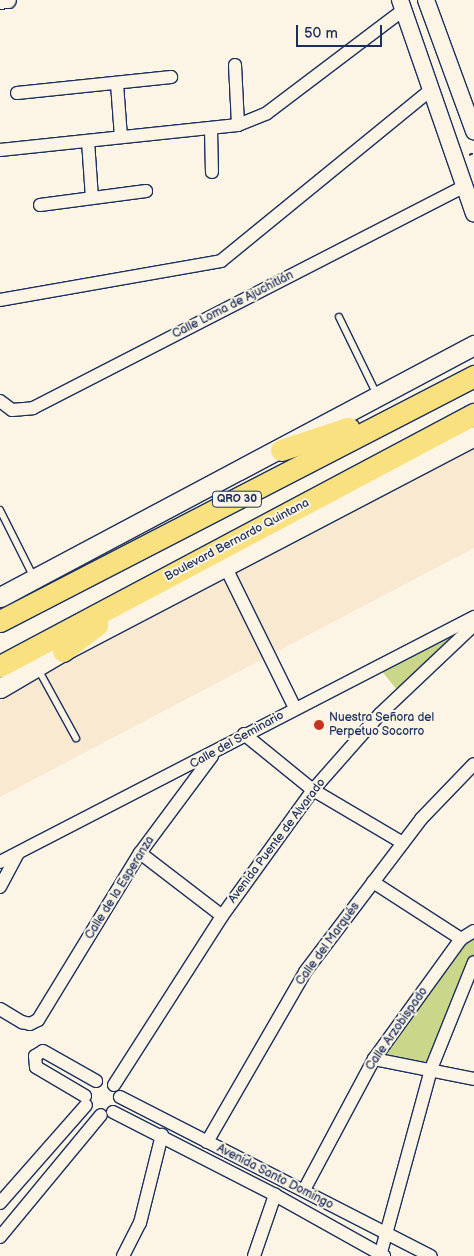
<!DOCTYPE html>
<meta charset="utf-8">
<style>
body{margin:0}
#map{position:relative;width:474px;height:1256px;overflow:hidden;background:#fcf5e5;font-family:"Balsamiq Sans",sans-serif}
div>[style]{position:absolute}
.built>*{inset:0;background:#f9e9d1}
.green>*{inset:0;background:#cad689}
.path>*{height:2px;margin-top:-1px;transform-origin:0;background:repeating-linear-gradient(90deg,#1b2f5e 0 4px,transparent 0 8px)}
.roads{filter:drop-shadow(1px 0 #1b2f5e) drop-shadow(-1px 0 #1b2f5e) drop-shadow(0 1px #1b2f5e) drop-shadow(0 -1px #1b2f5e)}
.service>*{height:6px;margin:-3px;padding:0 3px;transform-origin:3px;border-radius:3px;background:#fcf5e5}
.minor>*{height:12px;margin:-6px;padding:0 6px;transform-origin:6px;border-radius:6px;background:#fcf5e5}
.tertiary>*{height:16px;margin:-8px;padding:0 8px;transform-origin:8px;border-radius:8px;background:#fcf5e5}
.secondary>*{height:19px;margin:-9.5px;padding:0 9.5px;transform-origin:9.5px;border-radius:9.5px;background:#fcf5e5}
.trunk>*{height:21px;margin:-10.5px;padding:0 10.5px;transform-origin:10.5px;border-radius:10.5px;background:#fae180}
.dots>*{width:14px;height:14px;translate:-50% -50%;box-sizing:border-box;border:2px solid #fcf5e5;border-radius:50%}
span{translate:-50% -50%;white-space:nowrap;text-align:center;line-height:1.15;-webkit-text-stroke:4px #fcf5e5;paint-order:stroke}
.shield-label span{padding:1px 4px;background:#fcf5e5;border:1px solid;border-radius:4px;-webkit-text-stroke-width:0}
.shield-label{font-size:11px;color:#1b2f5e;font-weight:700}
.street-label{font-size:12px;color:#1b2f5e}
.poi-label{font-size:12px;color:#1b2f5e}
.left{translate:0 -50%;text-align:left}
.scale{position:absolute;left:296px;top:25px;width:86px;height:22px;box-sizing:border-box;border:2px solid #1b2f5e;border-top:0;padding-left:6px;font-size:15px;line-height:18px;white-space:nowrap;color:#1b2f5e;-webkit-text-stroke:4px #fcf5e5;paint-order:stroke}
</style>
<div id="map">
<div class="built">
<div style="clip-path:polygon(474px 436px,474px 548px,0 797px,0 688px)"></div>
</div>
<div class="green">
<div style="clip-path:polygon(474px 617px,401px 695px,377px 665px)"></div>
<div style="clip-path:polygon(474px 931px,474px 962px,431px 1069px,374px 1059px)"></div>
</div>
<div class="path">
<div style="left:469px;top:155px;width:5px;rotate:-22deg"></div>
</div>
<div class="roads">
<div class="service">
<div style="left:339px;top:317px;width:87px;rotate:64deg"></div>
<div style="left:0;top:510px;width:76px;rotate:63.4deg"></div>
<div style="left:38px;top:669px;width:79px;rotate:61.2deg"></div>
</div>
<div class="minor">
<div style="left:235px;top:65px;width:60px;rotate:87.1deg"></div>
<div style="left:117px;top:84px;width:53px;rotate:85.7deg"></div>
<div style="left:17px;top:93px;width:155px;rotate:-5.9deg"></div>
<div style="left:211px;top:129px;width:43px;rotate:88.7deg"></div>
<div style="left:88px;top:141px;width:57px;rotate:86deg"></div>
<div style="left:0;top:150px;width:239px;rotate:-6deg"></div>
<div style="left:238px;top:125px;width:31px;rotate:-22deg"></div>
<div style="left:267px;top:113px;width:171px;rotate:-37.1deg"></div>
<div style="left:40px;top:205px;width:107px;rotate:-7.5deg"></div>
<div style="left:0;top:300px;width:224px;rotate:-10deg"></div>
<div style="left:221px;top:261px;width:271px;rotate:-39.2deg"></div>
<div style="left:0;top:401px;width:15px;rotate:37deg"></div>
<div style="left:12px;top:410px;width:21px;rotate:-5deg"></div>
<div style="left:33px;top:408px;width:486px;rotate:-27.2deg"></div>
<div style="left:226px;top:568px;width:156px;rotate:63.8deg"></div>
<div style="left:244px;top:734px;width:89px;rotate:39.1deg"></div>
<div style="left:313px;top:790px;width:104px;rotate:30.5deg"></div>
<div style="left:140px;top:853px;width:103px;rotate:37.5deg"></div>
<div style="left:0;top:862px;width:534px;rotate:-27.33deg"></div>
<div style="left:373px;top:882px;width:105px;rotate:32.9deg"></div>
<div style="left:0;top:887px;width:38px;rotate:-62deg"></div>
<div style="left:0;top:1009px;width:26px;rotate:31deg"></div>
<div style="left:22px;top:1022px;width:8px;rotate:14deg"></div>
<div style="left:30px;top:1024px;width:9px;rotate:-27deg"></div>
<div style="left:38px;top:1020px;width:196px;rotate:-58.6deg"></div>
<div style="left:140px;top:853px;width:121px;rotate:-53.4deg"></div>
<div style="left:374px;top:1059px;width:102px;rotate:11.3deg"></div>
<div style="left:114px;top:1085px;width:201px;rotate:-57.4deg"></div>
<div style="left:222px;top:916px;width:155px;rotate:-54.2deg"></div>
<div style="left:313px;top:790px;width:101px;rotate:-48.6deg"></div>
<div style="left:380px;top:714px;width:129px;rotate:-43.4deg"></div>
<div style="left:85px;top:1096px;width:57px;rotate:-149.4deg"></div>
<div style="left:36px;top:1067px;width:11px;rotate:-95deg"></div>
<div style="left:35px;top:1056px;width:9px;rotate:-32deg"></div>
<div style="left:43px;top:1051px;width:61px;rotate:29.5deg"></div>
<div style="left:120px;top:1097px;width:349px;rotate:27.1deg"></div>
<div style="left:113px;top:1112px;width:182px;rotate:27.1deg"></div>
<div style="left:275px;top:1195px;width:125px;rotate:29.2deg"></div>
<div style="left:207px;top:1142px;width:196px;rotate:-60deg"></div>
<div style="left:305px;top:972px;width:192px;rotate:-52.8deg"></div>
<div style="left:421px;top:819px;width:76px;rotate:-46.1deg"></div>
<div style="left:304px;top:1190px;width:149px;rotate:-61.9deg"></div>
<div style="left:374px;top:1059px;width:148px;rotate:-54.1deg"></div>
<div style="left:461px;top:939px;width:15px;rotate:-32deg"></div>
<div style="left:0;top:1203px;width:130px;rotate:-48.7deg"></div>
<div style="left:0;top:1237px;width:158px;rotate:-50.4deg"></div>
<div style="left:123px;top:1256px;width:37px;rotate:-63deg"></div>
<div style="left:140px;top:1223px;width:91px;rotate:-76deg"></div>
<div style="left:254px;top:1256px;width:65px;rotate:-71deg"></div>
<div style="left:380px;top:1256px;width:194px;rotate:-74.7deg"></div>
<div style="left:431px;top:1069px;width:115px;rotate:-68.1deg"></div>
</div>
<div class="tertiary">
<div style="left:400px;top:0;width:226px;rotate:70.9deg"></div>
<div style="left:426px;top:0;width:140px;rotate:69.9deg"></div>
<div style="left:0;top:1px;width:8px;rotate:-7deg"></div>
</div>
<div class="secondary">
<div style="left:0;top:597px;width:537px;rotate:-28deg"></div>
<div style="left:0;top:688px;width:73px;rotate:-30.4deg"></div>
<div style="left:63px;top:651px;width:464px;rotate:-27.6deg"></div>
</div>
<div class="trunk">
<div style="left:281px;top:450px;width:71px;rotate:-18.2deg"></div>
<div style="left:0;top:621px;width:534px;rotate:-27.33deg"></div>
<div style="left:63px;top:651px;width:43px;rotate:-37.4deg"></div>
<div style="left:0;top:666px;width:537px;rotate:-28deg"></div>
</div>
</div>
<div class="dots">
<div style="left:319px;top:725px;background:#c8321e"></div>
</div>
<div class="shield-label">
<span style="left:237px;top:499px">QRO 30</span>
</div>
<div class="street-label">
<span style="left:233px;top:305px;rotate:-27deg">Calle Loma de Ajuchitlán</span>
<span style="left:237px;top:540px;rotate:-28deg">Boulevard Bernardo Quintana</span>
<span style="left:237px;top:740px;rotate:-29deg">Calle del Seminario</span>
<span style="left:277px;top:841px;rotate:-53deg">Avenida Puente de Alvarado</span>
<span style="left:120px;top:888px;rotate:-58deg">Calle de la Esperanza</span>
<span style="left:328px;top:944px;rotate:-54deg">Calle del Marqués</span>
<span style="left:397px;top:1029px;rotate:-55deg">Calle Arzobispado</span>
<span style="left:275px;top:1177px;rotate:27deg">Avenida Santo Domingo</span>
</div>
<div class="poi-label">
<span class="left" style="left:329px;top:725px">Nuestra Señora del<br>Perpetuo Socorro</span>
</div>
<div class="scale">50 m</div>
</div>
